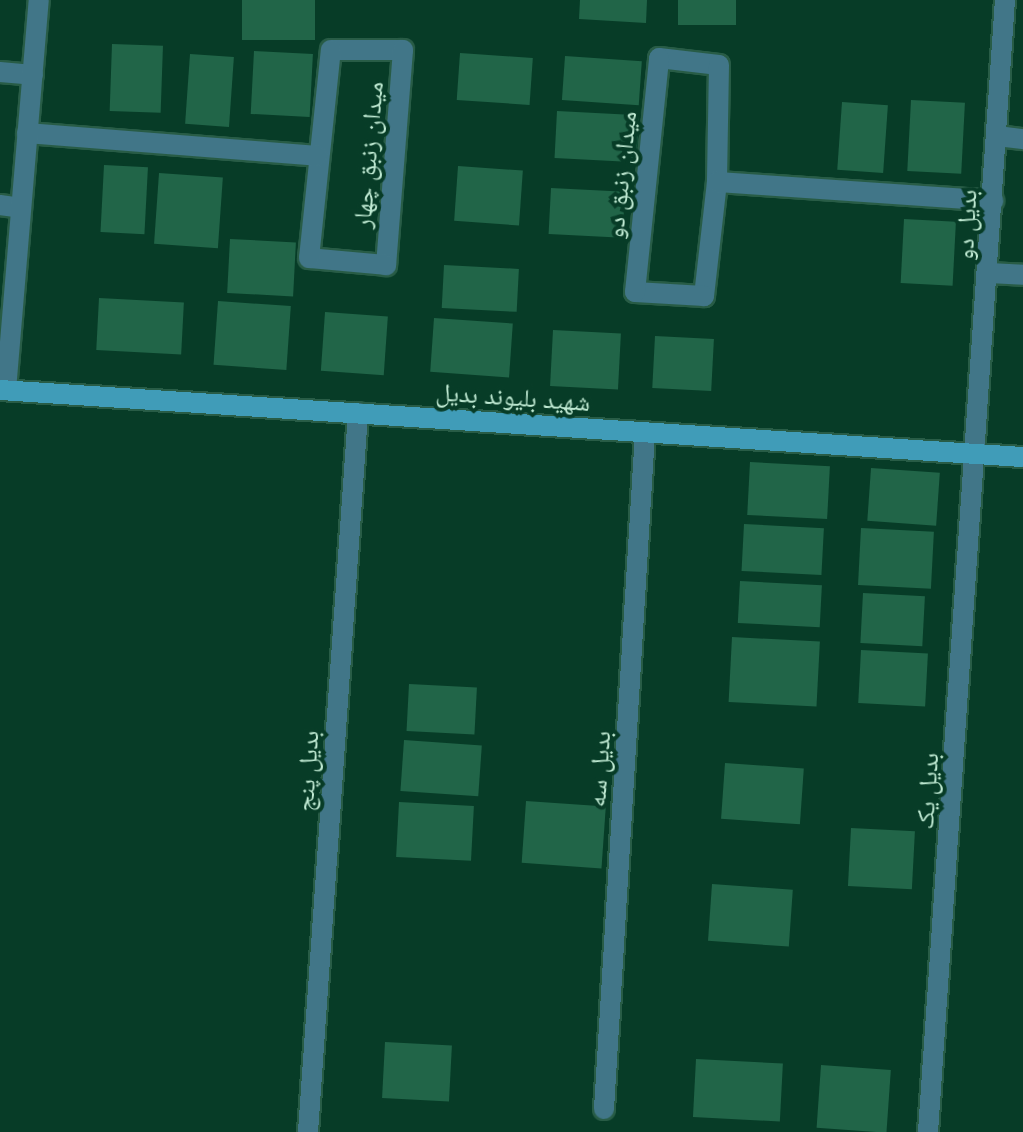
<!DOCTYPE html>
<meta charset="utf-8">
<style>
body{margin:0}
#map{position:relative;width:1023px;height:1132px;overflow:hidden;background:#073c27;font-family:"Fira Sans","Noto Naskh Arabic",sans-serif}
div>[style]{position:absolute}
.building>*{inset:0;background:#216548;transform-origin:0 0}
.roads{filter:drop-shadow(2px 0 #285c46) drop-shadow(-2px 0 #285c46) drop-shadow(0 2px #285c46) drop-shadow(0 -2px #285c46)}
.street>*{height:20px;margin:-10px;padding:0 10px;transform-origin:10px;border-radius:10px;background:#417688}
.secondary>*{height:20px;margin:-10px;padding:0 10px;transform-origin:10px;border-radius:10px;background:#409cb8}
span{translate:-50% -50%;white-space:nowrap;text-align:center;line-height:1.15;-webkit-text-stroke:8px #073c27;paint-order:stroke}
.street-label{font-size:25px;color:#c1ebd4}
</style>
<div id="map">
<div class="building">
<div style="left:242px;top:0;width:73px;height:40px"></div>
<div style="clip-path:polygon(580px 0,647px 0,646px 23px,579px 19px)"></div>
<div style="left:678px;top:0;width:58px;height:25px"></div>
<div style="left:112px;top:44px;width:51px;height:67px;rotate:2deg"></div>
<div style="left:254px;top:51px;width:59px;height:63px;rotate:3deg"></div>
<div style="left:460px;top:53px;width:73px;height:47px;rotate:4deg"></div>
<div style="left:190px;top:54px;width:44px;height:70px;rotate:4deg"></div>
<div style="left:565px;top:56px;width:77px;height:44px;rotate:4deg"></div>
<div style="left:911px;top:100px;width:54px;height:71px;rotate:3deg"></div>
<div style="left:842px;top:102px;width:46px;height:68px;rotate:4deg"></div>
<div style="left:557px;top:111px;width:82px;height:47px;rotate:3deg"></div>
<div style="left:104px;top:165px;width:44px;height:67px;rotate:3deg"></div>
<div style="left:458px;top:166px;width:65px;height:55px;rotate:4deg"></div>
<div style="left:159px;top:173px;width:64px;height:71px;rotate:4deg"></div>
<div style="left:551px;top:188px;width:74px;height:46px;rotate:3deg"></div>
<div style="left:904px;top:219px;width:52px;height:64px;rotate:3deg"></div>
<div style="left:230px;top:239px;width:66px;height:54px;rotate:3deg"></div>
<div style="left:444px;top:265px;width:75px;height:43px;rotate:3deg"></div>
<div style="left:99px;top:298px;width:85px;height:52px;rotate:3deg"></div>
<div style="left:218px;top:301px;width:73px;height:64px;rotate:4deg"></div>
<div style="left:325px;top:312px;width:63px;height:59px;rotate:4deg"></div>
<div style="left:434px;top:318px;width:79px;height:54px;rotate:4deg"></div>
<div style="left:553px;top:330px;width:68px;height:56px;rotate:3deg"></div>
<div style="left:655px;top:336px;width:59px;height:52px;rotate:3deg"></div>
<div style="left:750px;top:462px;width:80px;height:53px;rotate:3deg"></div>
<div style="left:871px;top:468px;width:69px;height:53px;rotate:4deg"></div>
<div style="left:744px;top:524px;width:80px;height:47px;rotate:3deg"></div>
<div style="left:861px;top:528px;width:73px;height:57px;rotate:3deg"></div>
<div style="left:740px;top:581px;width:82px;height:42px;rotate:3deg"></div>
<div style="left:863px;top:593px;width:62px;height:50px;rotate:3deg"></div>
<div style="left:732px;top:637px;width:88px;height:65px;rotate:3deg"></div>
<div style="left:861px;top:650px;width:67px;height:53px;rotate:3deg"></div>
<div style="left:409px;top:684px;width:68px;height:47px;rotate:3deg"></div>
<div style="left:404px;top:740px;width:78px;height:51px;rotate:4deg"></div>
<div style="left:725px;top:763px;width:79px;height:56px;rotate:4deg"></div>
<div style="left:526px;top:801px;width:80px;height:62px;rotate:4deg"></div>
<div style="left:399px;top:802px;width:75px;height:55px;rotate:3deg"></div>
<div style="left:851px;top:828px;width:64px;height:58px;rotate:3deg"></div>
<div style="left:712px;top:884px;width:81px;height:57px;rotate:4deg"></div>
<div style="left:385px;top:1042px;width:67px;height:56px;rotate:3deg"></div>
<div style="left:696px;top:1059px;width:87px;height:58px;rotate:3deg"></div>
<div style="left:821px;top:1065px;width:70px;height:63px;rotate:4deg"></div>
</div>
<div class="roads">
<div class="street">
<div style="left:331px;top:50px;width:72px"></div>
<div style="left:403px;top:50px;width:216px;rotate:94.5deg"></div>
<div style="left:386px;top:265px;width:77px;rotate:-174.8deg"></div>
<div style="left:309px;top:258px;width:209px;rotate:-84deg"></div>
<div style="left:659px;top:58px;width:60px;rotate:6.7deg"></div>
<div style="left:719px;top:65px;width:117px;rotate:91deg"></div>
<div style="left:717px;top:182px;width:115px;rotate:96.5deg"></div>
<div style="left:704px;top:296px;width:69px;rotate:-176.7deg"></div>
<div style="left:635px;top:292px;width:235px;rotate:-84.1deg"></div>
<div style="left:0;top:72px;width:33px;rotate:5deg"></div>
<div style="left:27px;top:133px;width:291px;rotate:4.5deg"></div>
<div style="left:997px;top:136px;width:26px;rotate:7deg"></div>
<div style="left:717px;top:182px;width:277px;rotate:3.9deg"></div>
<div style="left:0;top:205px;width:21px;rotate:8deg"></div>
<div style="left:989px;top:273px;width:34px;rotate:3deg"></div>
<div style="left:6px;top:390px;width:391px;rotate:-85.2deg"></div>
<div style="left:604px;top:1109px;width:678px;rotate:-86.53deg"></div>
<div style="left:308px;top:1132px;width:721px;rotate:-86.02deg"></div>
<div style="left:928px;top:1132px;width:1135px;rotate:-86.11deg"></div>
</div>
<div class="secondary">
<div style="left:0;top:390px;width:1025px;rotate:3.75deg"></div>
</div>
</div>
<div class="street-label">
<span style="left:369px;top:155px;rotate:-85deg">میدان زنبق چهار</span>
<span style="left:622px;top:175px;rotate:-84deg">میدان زنبق دو</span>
<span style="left:967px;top:225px;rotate:-87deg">بدیل دو</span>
<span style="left:513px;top:398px;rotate:4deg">شهید بلیوند بدیل</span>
<span style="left:600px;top:769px;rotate:-86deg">بدیل سه</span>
<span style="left:308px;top:771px;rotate:-86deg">بدیل پنج</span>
<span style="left:928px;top:791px;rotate:-86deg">بدیل یک</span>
</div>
</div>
